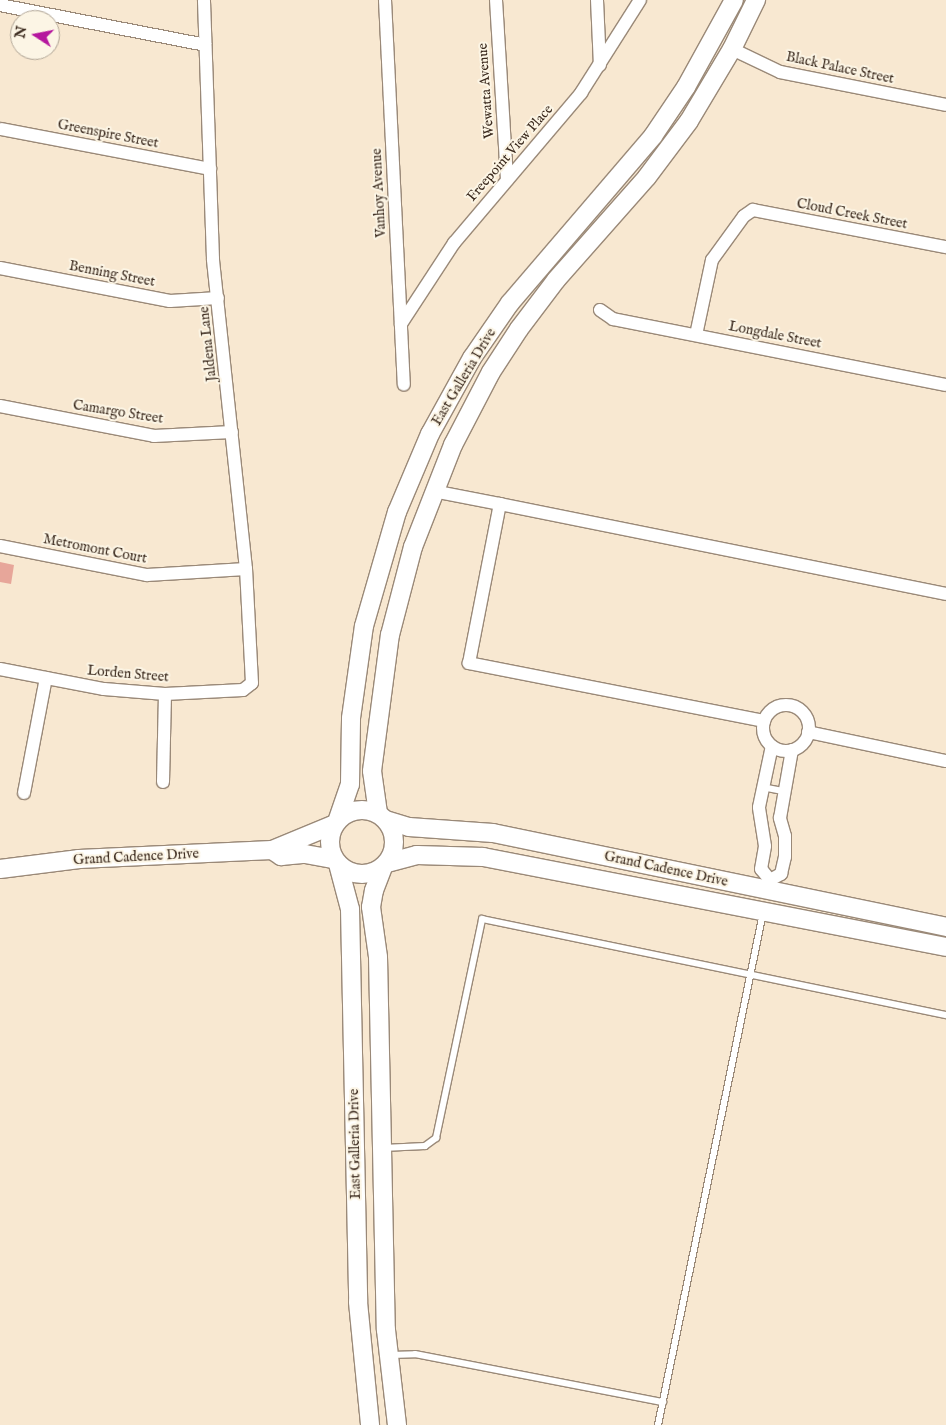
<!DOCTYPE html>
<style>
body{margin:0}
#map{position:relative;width:946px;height:1425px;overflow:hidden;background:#f8e8d1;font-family:"IM FELL English",serif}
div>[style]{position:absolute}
.building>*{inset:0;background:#e7a69a}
.roads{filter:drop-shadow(1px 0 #9a8978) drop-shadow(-1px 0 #9a8978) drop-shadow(0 1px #9a8978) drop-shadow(0 -1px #9a8978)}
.lane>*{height:6px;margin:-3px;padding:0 3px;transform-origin:3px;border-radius:3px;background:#fff}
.street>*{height:12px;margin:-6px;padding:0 6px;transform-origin:6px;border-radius:6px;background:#fff}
.street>.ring{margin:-6px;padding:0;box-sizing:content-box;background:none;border:12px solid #fff;border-radius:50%}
.secondary>*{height:18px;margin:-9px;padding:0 9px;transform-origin:9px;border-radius:9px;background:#fff}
.secondary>.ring{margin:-9px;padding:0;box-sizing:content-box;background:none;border:18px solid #fff;border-radius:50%}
span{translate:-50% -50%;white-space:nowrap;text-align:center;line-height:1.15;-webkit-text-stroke:4px #fcf5e5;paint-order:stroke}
.street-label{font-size:14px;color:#3b2a1e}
.north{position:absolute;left:10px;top:10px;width:50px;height:50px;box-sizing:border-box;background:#fcf5e5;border:1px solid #afa495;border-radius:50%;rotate:281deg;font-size:14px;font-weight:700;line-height:20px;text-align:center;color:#3b2a1e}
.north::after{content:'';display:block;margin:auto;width:18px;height:22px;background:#b5179e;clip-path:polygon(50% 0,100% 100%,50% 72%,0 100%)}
</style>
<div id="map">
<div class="building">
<div style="clip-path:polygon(0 562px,14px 565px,11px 584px,0 582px)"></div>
</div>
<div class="roads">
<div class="lane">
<div style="left:762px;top:787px;width:21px;rotate:11deg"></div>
<div style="left:383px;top:1148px;width:42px;rotate:-2.7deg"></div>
<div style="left:425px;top:1146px;width:14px;rotate:-36deg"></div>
<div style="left:436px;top:1138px;width:224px;rotate:-78.1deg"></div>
<div style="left:482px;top:919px;width:474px;rotate:11.7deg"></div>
<div style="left:391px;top:1355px;width:24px;rotate:-2deg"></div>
<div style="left:415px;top:1354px;width:253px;rotate:11deg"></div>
<div style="left:658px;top:1425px;width:523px;rotate:-78.41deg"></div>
</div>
<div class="street">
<div style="left:385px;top:0;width:385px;rotate:87.2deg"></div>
<div style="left:496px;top:0;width:180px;rotate:86.5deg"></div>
<div style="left:597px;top:0;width:65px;rotate:87.4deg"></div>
<div style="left:0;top:5px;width:209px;rotate:11deg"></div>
<div style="left:732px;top:49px;width:53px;rotate:25.6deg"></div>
<div style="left:780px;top:72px;width:169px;rotate:11.2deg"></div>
<div style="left:1px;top:129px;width:213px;rotate:10.8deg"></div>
<div style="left:0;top:268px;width:173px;rotate:11deg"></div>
<div style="left:170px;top:301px;width:48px;rotate:-3.6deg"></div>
<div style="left:600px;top:310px;width:16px;rotate:35deg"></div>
<div style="left:613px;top:319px;width:339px;rotate:11.2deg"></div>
<div style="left:401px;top:324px;width:97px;rotate:-56.8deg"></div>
<div style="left:454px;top:243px;width:197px;rotate:-49.7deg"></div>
<div style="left:581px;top:93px;width:110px;rotate:-57.6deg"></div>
<div style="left:696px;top:335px;width:77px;rotate:-78deg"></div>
<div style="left:712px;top:260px;width:54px;rotate:-54deg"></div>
<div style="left:744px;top:216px;width:11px;rotate:-34deg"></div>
<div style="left:753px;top:210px;width:197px;rotate:10.9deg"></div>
<div style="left:0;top:406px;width:157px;rotate:11deg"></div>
<div style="left:154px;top:436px;width:78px;rotate:-2.9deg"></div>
<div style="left:433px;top:491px;width:68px;rotate:11deg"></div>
<div style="left:0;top:546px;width:150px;rotate:11.2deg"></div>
<div style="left:147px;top:575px;width:99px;rotate:-3.5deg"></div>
<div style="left:0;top:669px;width:106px;rotate:10.9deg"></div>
<div style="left:104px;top:689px;width:61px;rotate:4.7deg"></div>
<div style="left:165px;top:694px;width:78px;rotate:-2.9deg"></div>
<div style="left:243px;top:690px;width:11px;rotate:-38deg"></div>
<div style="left:252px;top:683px;width:114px;rotate:-93deg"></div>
<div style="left:246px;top:569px;width:312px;rotate:-96.1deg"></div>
<div style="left:213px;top:259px;width:259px;rotate:-92deg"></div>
<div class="ring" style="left:763px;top:705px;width:34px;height:34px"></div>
<div style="left:764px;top:721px;width:301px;rotate:-168.9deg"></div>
<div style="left:469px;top:663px;width:162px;rotate:-79deg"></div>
<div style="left:500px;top:504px;width:455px;rotate:11.4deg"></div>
<div style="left:808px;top:732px;width:141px;rotate:11.9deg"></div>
<div style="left:163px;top:782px;width:88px;rotate:-88.7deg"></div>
<div style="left:24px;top:793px;width:117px;rotate:-79.2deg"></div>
<div style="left:770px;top:880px;width:13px;rotate:-29deg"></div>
<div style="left:781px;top:874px;width:17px;rotate:-77deg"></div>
<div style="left:785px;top:857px;width:21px;rotate:-90deg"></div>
<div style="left:785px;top:836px;width:19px;rotate:-106deg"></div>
<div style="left:780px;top:818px;width:69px;rotate:-80deg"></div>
<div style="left:768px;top:890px;width:10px;rotate:-79deg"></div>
<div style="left:770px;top:880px;width:14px;rotate:-129deg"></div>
<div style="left:761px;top:869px;width:23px;rotate:-80deg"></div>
<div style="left:765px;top:846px;width:39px;rotate:-99deg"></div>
<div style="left:759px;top:807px;width:62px;rotate:-78deg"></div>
</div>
<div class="secondary">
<div class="ring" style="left:330px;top:810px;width:46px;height:46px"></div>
<div style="left:378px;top:813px;width:42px;rotate:-98.1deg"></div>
<div style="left:372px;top:771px;width:137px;rotate:-82.5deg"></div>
<div style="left:390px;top:635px;width:91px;rotate:-75.4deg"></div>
<div style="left:413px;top:547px;width:110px;rotate:-68.6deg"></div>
<div style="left:453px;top:445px;width:82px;rotate:-62.5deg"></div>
<div style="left:491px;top:372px;width:51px;rotate:-56.9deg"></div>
<div style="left:519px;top:329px;width:61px;rotate:-52.9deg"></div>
<div style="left:556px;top:280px;width:137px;rotate:-48.5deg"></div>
<div style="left:647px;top:177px;width:70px;rotate:-53.1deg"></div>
<div style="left:689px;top:121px;width:84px;rotate:-59.2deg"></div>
<div style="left:732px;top:49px;width:55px;rotate:-63.9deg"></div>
<div style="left:338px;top:819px;width:37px;rotate:-71deg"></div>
<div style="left:350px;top:784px;width:66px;rotate:-89.1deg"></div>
<div style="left:351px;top:718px;width:93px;rotate:-82deg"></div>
<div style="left:364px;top:626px;width:119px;rotate:-73.9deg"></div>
<div style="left:397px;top:512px;width:85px;rotate:-67.1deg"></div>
<div style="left:430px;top:434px;width:87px;rotate:-61.1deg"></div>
<div style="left:472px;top:358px;width:67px;rotate:-55.4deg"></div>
<div style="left:510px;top:303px;width:220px;rotate:-49.4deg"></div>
<div style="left:653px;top:136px;width:59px;rotate:-56deg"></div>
<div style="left:686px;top:87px;width:99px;rotate:-61.1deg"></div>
<div style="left:386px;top:820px;width:24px;rotate:17deg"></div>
<div style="left:409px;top:827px;width:84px;rotate:4.1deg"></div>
<div style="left:493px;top:833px;width:463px;rotate:11.7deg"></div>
<div style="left:272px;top:850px;width:11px;rotate:34deg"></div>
<div style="left:281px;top:856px;width:24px;rotate:-5deg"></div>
<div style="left:305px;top:854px;width:29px;rotate:10deg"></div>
<div style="left:387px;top:863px;width:31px;rotate:-15deg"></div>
<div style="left:417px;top:855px;width:66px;rotate:1.7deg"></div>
<div style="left:483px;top:857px;width:472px;rotate:11deg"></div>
<div style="left:338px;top:864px;width:47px;rotate:75.1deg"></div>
<div style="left:350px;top:909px;width:393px;rotate:88.8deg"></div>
<div style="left:358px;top:1302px;width:124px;rotate:84.4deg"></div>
<div style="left:383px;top:867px;width:25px;rotate:111deg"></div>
<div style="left:374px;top:890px;width:17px;rotate:100deg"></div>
<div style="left:371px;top:907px;width:50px;rotate:82deg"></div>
<div style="left:378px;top:957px;width:373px;rotate:88.8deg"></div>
<div style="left:386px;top:1330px;width:96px;rotate:83.4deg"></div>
<div style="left:0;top:869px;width:80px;rotate:-7.2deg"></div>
<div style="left:79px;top:859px;width:193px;rotate:-2.7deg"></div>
<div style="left:272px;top:850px;width:68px;rotate:-22.4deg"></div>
</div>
</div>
<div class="street-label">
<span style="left:840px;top:68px;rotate:12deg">Black Palace Street</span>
<span style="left:486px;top:91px;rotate:-94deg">Wewatta Avenue</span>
<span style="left:108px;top:134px;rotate:11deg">Greenspire Street</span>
<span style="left:510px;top:153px;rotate:-49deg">Freepoint View Place</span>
<span style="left:379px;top:193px;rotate:-93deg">Vanhoy Avenue</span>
<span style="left:852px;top:214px;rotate:11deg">Cloud Creek Street</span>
<span style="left:112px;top:274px;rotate:11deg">Benning Street</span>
<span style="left:775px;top:335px;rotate:11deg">Longdale Street</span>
<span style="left:208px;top:344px;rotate:-96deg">Jaldena Lane</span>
<span style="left:464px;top:377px;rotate:-59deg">East Galleria Drive</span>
<span style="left:118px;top:412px;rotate:9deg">Camargo Street</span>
<span style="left:95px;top:549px;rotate:11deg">Metromont Court</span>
<span style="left:128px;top:674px;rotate:5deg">Lorden Street</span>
<span style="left:136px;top:857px;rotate:-3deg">Grand Cadence Drive</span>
<span style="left:666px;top:869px;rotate:12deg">Grand Cadence Drive</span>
<span style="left:355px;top:1144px;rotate:-91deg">East Galleria Drive</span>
</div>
<div class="north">N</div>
</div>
